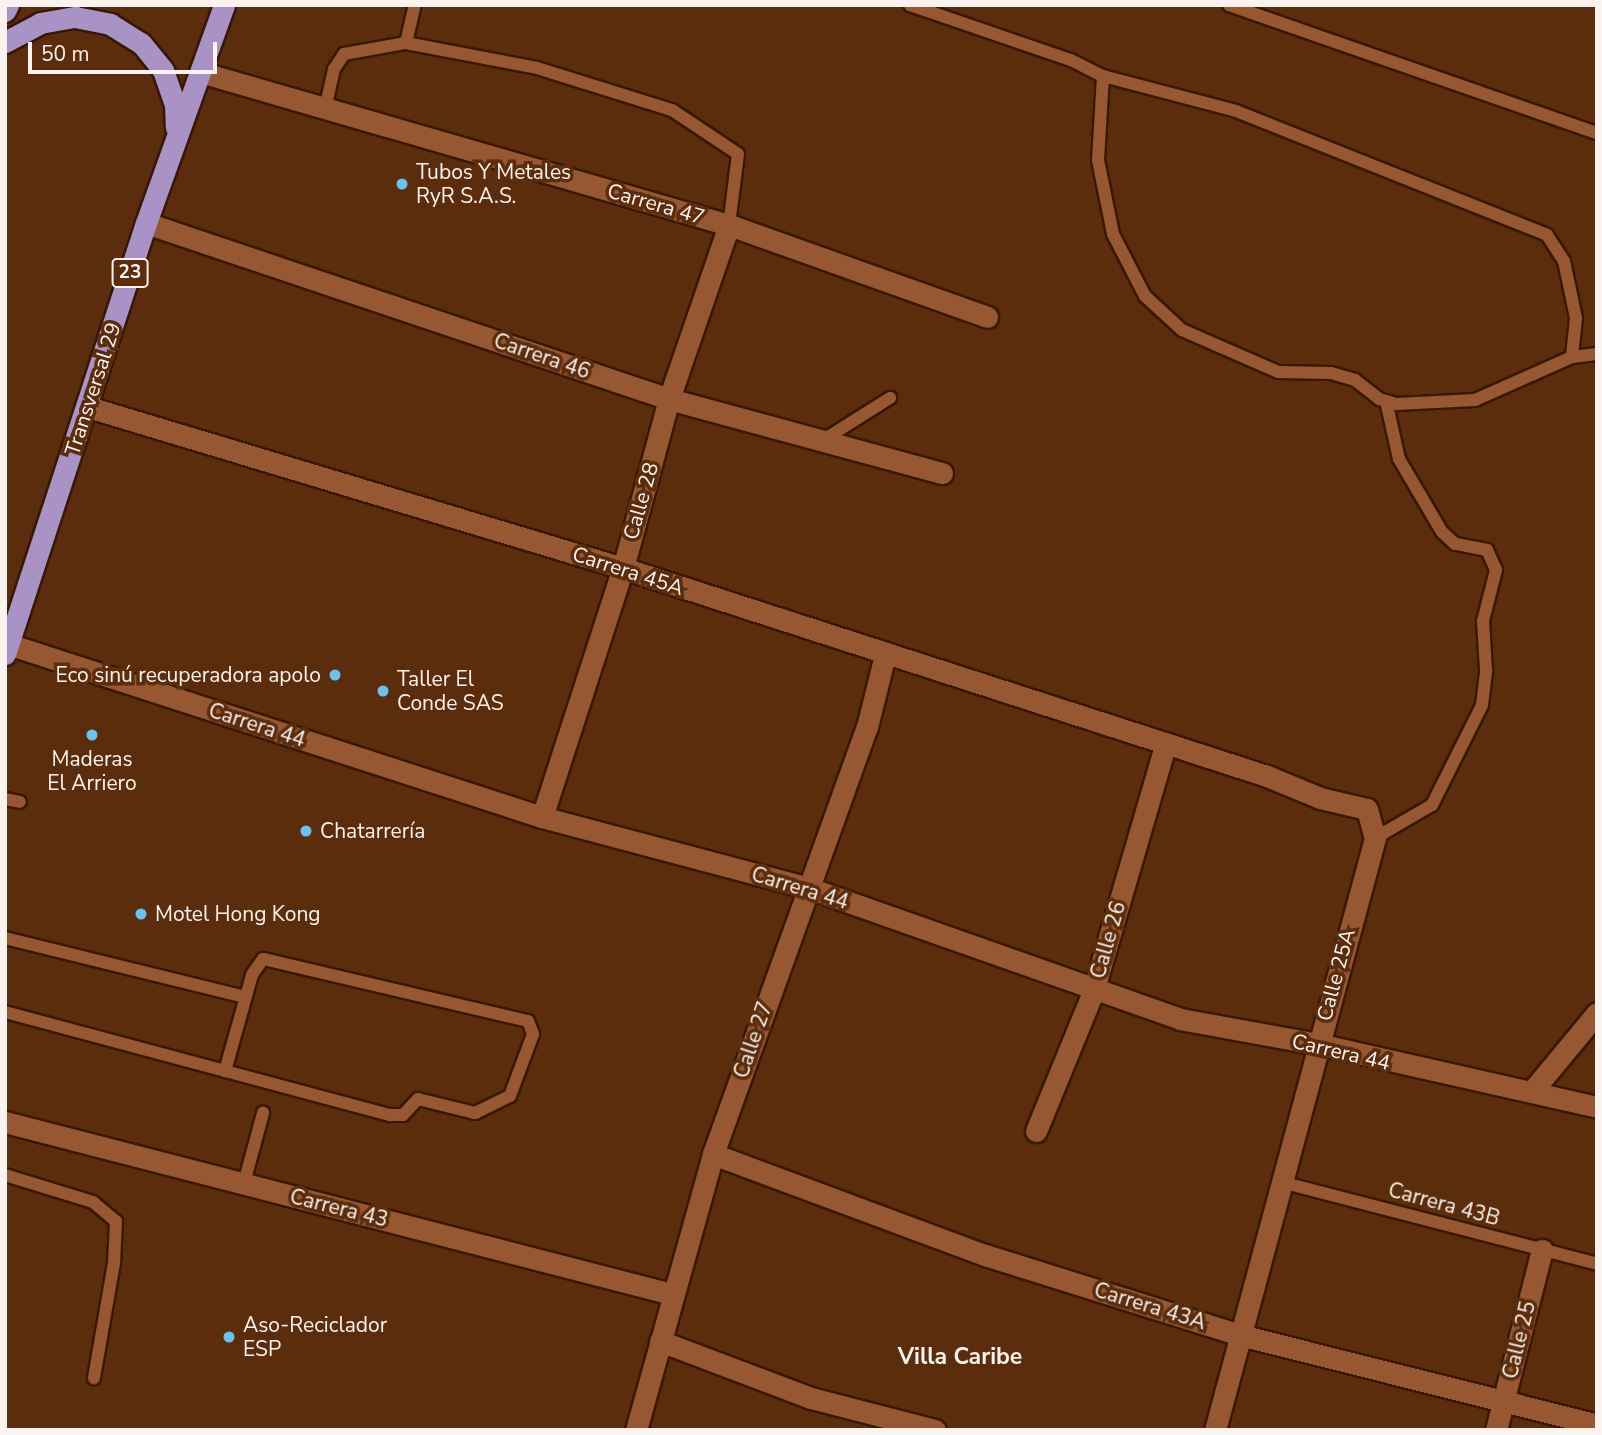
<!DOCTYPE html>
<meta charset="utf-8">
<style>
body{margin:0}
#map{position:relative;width:1602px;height:1435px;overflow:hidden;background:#5b2d0d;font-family:"Nunito Sans",sans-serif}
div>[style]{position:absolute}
.roads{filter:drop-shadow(2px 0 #381803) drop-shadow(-2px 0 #381803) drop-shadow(0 2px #381803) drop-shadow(0 -2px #381803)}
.service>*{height:12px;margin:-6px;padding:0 6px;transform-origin:6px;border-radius:6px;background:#975730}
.minor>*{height:21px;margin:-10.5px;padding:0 10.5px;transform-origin:10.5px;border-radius:10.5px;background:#975730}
.trunk>*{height:21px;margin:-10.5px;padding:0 10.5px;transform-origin:10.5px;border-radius:10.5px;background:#a892c6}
.dots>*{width:19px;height:19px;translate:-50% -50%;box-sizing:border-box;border:4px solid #5b2d0d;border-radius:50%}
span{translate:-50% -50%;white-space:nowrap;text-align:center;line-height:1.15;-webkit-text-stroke:7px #5b2d0d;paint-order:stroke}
.shield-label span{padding:2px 5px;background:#5b2d0d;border:2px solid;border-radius:5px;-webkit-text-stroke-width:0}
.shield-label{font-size:19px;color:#faf3ef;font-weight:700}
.poi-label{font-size:21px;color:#faf3ef}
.left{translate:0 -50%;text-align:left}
.right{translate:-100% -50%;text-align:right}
.street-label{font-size:21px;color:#faf3ef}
.neighbourhood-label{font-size:23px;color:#faf3ef;font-weight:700}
.frame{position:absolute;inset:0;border:7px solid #faf3ef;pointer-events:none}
.scale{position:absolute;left:28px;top:42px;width:189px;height:32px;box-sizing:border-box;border:4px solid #faf3ef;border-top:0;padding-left:9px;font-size:21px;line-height:24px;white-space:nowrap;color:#faf3ef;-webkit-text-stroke:5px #5b2d0d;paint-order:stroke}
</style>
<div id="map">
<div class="roads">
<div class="service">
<div style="left:910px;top:5px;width:170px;rotate:18.9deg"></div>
<div style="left:1071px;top:60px;width:36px;rotate:27deg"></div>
<div style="left:1103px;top:76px;width:138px;rotate:14.7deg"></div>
<div style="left:1236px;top:111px;width:335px;rotate:21.7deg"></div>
<div style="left:1547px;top:235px;width:31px;rotate:57deg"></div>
<div style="left:1564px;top:261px;width:58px;rotate:78.1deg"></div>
<div style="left:1576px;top:318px;width:39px;rotate:96deg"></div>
<div style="left:1229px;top:5px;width:390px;rotate:19.2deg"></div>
<div style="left:406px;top:43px;width:39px;rotate:-77deg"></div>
<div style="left:1103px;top:76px;width:84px;rotate:93.4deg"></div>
<div style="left:1098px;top:160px;width:76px;rotate:78.5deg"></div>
<div style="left:1113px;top:234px;width:70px;rotate:62.7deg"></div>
<div style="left:1145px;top:296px;width:50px;rotate:42.6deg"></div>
<div style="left:1182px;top:330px;width:105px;rotate:23.6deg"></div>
<div style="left:1278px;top:372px;width:53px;rotate:1.1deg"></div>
<div style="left:1331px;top:373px;width:25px;rotate:16deg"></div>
<div style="left:1355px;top:380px;width:31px;rotate:38deg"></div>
<div style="left:1379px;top:399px;width:19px;rotate:16deg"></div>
<div style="left:1397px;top:404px;width:78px;rotate:-2.9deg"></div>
<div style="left:1475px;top:400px;width:106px;rotate:-23.9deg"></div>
<div style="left:1572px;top:357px;width:25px;rotate:-7deg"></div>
<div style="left:325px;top:109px;width:41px;rotate:-77.3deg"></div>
<div style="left:334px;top:69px;width:18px;rotate:-56deg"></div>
<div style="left:344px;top:54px;width:63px;rotate:-10.1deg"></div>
<div style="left:406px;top:43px;width:133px;rotate:10.8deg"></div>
<div style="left:537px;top:68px;width:141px;rotate:17.3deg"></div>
<div style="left:672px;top:110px;width:79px;rotate:33.7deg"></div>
<div style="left:738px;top:154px;width:72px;rotate:97.2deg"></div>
<div style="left:820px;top:442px;width:83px;rotate:-32.2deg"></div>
<div style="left:5px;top:799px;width:15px;rotate:11deg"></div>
<div style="left:1375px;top:838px;width:66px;rotate:-30.1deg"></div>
<div style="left:1432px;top:805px;width:112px;rotate:-63.4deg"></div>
<div style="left:1482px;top:705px;width:35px;rotate:-83deg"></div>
<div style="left:1486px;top:670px;width:49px;rotate:-93.5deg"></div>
<div style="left:1483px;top:621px;width:53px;rotate:-75.7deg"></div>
<div style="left:1496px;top:570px;width:22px;rotate:-114deg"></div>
<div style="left:1487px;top:550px;width:33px;rotate:-169deg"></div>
<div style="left:1455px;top:544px;width:18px;rotate:-137deg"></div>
<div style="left:1442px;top:532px;width:85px;rotate:-120.5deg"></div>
<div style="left:1399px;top:459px;width:59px;rotate:-102.6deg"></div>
<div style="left:5px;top:938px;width:247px;rotate:13.8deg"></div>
<div style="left:5px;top:1012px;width:399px;rotate:15deg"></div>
<div style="left:390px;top:1115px;width:13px"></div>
<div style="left:403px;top:1115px;width:22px;rotate:-47deg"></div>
<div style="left:418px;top:1099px;width:59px;rotate:13.8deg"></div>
<div style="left:475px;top:1113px;width:39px;rotate:-26deg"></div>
<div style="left:510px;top:1096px;width:66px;rotate:-69.6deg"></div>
<div style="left:533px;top:1034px;width:14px;rotate:-111deg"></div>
<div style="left:528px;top:1021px;width:272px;rotate:-166.8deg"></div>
<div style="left:263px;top:959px;width:19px;rotate:125deg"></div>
<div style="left:252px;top:975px;width:100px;rotate:105.7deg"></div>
<div style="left:5px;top:1175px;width:92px;rotate:17.1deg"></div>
<div style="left:93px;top:1202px;width:30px;rotate:40deg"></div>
<div style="left:116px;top:1221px;width:42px;rotate:92.7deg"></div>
<div style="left:114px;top:1263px;width:117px;rotate:99.9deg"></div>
<div style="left:1281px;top:1182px;width:326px;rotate:14.5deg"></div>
<div style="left:244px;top:1183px;width:73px;rotate:-74.8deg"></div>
</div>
<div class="minor">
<div style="left:200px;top:72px;width:551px;rotate:16.13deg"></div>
<div style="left:729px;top:225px;width:274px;rotate:19.6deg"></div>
<div style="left:146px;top:223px;width:552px;rotate:18.6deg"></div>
<div style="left:669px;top:399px;width:283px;rotate:15.2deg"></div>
<div style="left:88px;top:407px;width:559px;rotate:16.75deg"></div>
<div style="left:623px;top:568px;width:677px;rotate:17.9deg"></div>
<div style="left:1267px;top:776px;width:57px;rotate:22.5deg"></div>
<div style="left:1320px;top:798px;width:48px;rotate:13.2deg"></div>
<div style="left:1367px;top:809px;width:30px;rotate:75deg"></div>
<div style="left:1375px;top:838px;width:613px;rotate:105.12deg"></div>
<div style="left:8px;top:644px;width:561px;rotate:17.95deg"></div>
<div style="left:542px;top:817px;width:273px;rotate:14.9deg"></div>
<div style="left:806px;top:887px;width:397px;rotate:19.4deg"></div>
<div style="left:1180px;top:1019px;width:140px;rotate:10.3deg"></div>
<div style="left:1318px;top:1044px;width:286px;rotate:12.7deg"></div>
<div style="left:542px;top:817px;width:262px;rotate:-72deg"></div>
<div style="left:623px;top:568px;width:175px;rotate:-74.8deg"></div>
<div style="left:669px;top:399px;width:184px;rotate:-71deg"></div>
<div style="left:1533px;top:1090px;width:100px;rotate:-50.3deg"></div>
<div style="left:5px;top:1122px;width:689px;rotate:14.46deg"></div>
<div style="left:1036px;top:1131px;width:150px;rotate:-67.7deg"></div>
<div style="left:1093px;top:992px;width:259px;rotate:-73.7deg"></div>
<div style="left:713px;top:1154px;width:290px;rotate:20.4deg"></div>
<div style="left:985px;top:1255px;width:267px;rotate:17.4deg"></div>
<div style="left:1240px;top:1335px;width:368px;rotate:14.1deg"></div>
<div style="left:660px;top:1341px;width:161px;rotate:20.7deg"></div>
<div style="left:811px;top:1398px;width:128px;rotate:14.5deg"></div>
<div style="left:636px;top:1430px;width:287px;rotate:-74.4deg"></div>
<div style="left:713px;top:1154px;width:454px;rotate:-70.2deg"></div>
<div style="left:867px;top:727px;width:74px;rotate:-76deg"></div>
<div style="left:1496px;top:1430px;width:186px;rotate:-75.7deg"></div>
</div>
<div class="trunk">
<div style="left:5px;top:11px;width:7px;rotate:-63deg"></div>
<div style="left:5px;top:42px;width:40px;rotate:-28deg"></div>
<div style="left:40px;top:23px;width:36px;rotate:-10deg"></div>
<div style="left:75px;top:17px;width:36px;rotate:11deg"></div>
<div style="left:110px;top:24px;width:36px;rotate:32deg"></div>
<div style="left:141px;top:43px;width:35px;rotate:51deg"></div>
<div style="left:163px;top:70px;width:36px;rotate:71deg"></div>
<div style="left:175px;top:104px;width:23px;rotate:88deg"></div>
<div style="left:5px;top:654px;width:453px;rotate:-71.9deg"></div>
<div style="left:146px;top:223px;width:232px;rotate:-70.3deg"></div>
</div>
</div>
<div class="dots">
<div style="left:402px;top:184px;background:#67c4f0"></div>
<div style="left:335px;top:675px;background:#67c4f0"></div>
<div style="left:383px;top:691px;background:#67c4f0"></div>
<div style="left:92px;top:735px;background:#67c4f0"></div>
<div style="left:306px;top:831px;background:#67c4f0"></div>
<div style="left:141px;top:914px;background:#67c4f0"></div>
<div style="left:229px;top:1337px;background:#67c4f0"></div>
</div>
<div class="shield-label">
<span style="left:130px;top:273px">23</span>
</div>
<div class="poi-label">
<span class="left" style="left:416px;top:184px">Tubos Y Metales<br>RyR S.A.S.</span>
<span class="right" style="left:321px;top:675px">Eco sinú recuperadora apolo</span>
<span class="left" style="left:397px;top:691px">Taller El<br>Conde SAS</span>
<span style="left:92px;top:771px">Maderas<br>El Arriero</span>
<span class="left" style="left:320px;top:831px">Chatarrería</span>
<span class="left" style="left:155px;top:914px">Motel Hong Kong</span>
<span class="left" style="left:243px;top:1337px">Aso-Reciclador<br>ESP</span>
</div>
<div class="street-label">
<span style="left:656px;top:204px;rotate:16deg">Carrera 47</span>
<span style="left:542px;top:356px;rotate:19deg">Carrera 46</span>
<span style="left:93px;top:389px;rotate:-72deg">Transversal 29</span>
<span style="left:641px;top:501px;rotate:-74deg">Calle 28</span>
<span style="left:628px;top:571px;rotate:18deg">Carrera 45A</span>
<span style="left:257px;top:725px;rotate:18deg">Carrera 44</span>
<span style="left:800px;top:888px;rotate:17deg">Carrera 44</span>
<span style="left:1108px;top:940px;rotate:-74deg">Calle 26</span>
<span style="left:1336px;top:975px;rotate:-75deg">Calle 25A</span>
<span style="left:753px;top:1040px;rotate:-71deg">Calle 27</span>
<span style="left:1341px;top:1052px;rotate:13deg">Carrera 44</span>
<span style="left:1444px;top:1204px;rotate:15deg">Carrera 43B</span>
<span style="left:339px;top:1208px;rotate:14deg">Carrera 43</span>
<span style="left:1150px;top:1306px;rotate:17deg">Carrera 43A</span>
<span style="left:1519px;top:1340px;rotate:-76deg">Calle 25</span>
</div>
<div class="neighbourhood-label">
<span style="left:960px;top:1357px">Villa Caribe</span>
</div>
<div class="frame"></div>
<div class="scale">50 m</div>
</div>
